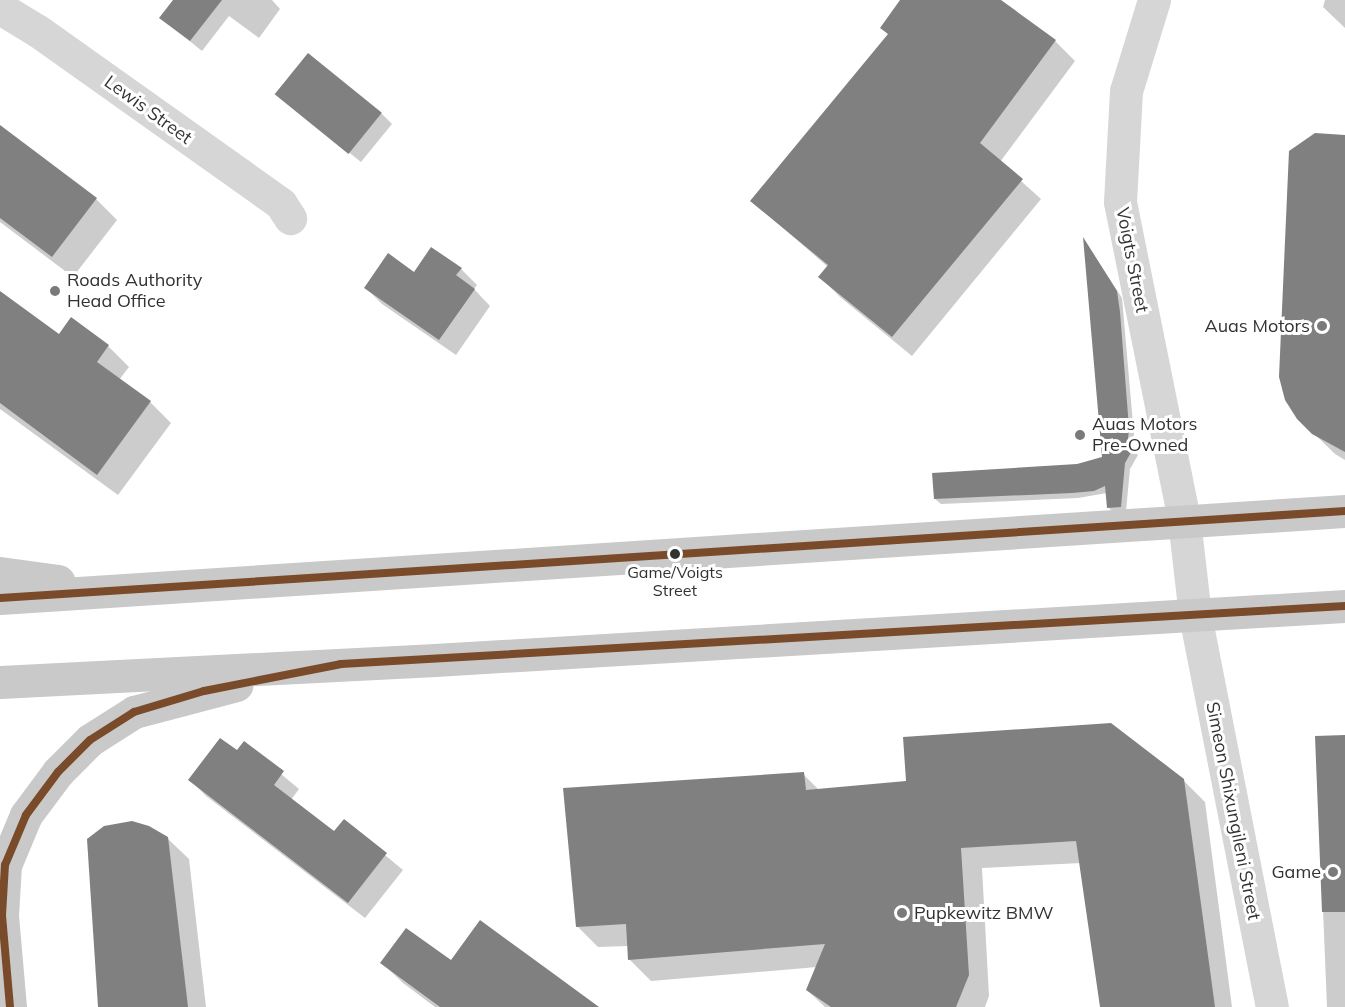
<!DOCTYPE html>
<style>
body{margin:0}
#map{position:relative;width:1345px;height:1007px;overflow:hidden;background:#fff;font-family:Mulish,sans-serif}
div>[style]{position:absolute}
.shadow>*{inset:0;background:#0003}
.building>*{inset:0;background:#808080;transform-origin:0 0}
.minor>*{height:33px;margin:-16.5px;padding:0 16.5px;transform-origin:16.5px;border-radius:16.5px;background:#d6d6d6}
.major>*{height:33px;margin:-16.5px;padding:0 16.5px;transform-origin:16.5px;border-radius:16.5px;background:#c9c9c9}
.bus-1>*{height:8px;margin:-4px;padding:0 4px;transform-origin:4px;border-radius:4px;background:#7a4b2a}
.dots>*{width:16px;height:16px;translate:-50% -50%;box-sizing:border-box;border:3px solid #fff;border-radius:50%}
span{translate:-50% -50%;white-space:nowrap;text-align:center;line-height:1.15;-webkit-text-stroke:6px #fff;paint-order:stroke}
.bus-label{font-size:16px;color:#323232}
.street-label{font-size:18px;color:#323232}
.poi-label{font-size:18px;color:#323232}
.left{translate:0 -50%;text-align:left}
.right{translate:-100% -50%;text-align:right}
</style>
<div id="map">
<div class="shadow">
<div style="clip-path:polygon(174px 0,272px 0,280px 9px,259px 38px,229px 16px,202px 51px,161px 18px)"></div>
<div style="clip-path:polygon(902px 0,999px 0,1055px 41px,1075px 61px,1000px 162px,1041px 199px,912px 356px,840px 297px,820px 277px,828px 267px,752px 201px,889px 35px,882px 28px)"></div>
<div style="clip-path:polygon(1325px 0,1345px 0,1345px 28px,1323px 7px)"></div>
<div style="clip-path:polygon(288px 104px,381px 113px,392px 124px,361px 162px)"></div>
<div style="clip-path:polygon(0 127px,96px 199px,117px 220px,73px 277px,0 222px)"></div>
<div style="clip-path:polygon(1345px 136px,1345px 460px,1335px 454px,1298px 418px)"></div>
<div style="clip-path:polygon(1085px 241px,1122px 298px,1134px 435px,1132px 450px,1138px 455px,1130px 469px,1126px 511px,1113px 512px,1108px 507px,1107px 493px,1078px 498px,941px 504px,935px 499px,1104px 458px)"></div>
<div style="clip-path:polygon(461px 269px,477px 285px,474px 289px,490px 306px,456px 355px,382px 304px,366px 288px,414px 274px)"></div>
<div style="clip-path:polygon(0 293px,59px 336px,108px 346px,129px 367px,119px 380px,150px 402px,171px 423px,118px 495px,0 409px)"></div>
<div style="clip-path:polygon(1345px 736px,1345px 1007px,1327px 1007px,1316px 738px)"></div>
<div style="clip-path:polygon(244px 743px,299px 789px,291px 800px,334px 833px,344px 821px,403px 870px,365px 918px,206px 796px,190px 780px,237px 752px)"></div>
<div style="clip-path:polygon(803px 774px,820px 791px,1183px 780px,1205px 802px,1232px 1007px,1102px 1007px,1081px 863px,982px 868px,989px 996px,985px 1007px,825px 1007px,807px 990px,817px 967px,651px 981px,630px 960px,629px 946px,598px 947px,577px 926px)"></div>
<div style="clip-path:polygon(167px 838px,189px 859px,206px 1007px,99px 1007px)"></div>
<div style="clip-path:polygon(382px 963px,451px 963px,597px 1007px,435px 1007px,403px 983px)"></div>
</div>
<div class="building">
<div style="clip-path:polygon(173px 0,222px 0,190px 41px,159px 18px)"></div>
<div style="clip-path:polygon(900px 0,1001px 0,1056px 40px,980px 143px,1023px 179px,892px 337px,818px 277px,828px 265px,750px 201px,888px 34px,880px 28px)"></div>
<div style="left:308px;top:53px;width:95px;height:53px;rotate:39deg"></div>
<div style="clip-path:polygon(0 125px,97px 198px,52px 257px,0 218px)"></div>
<div style="clip-path:polygon(1315px 133px,1345px 135px,1345px 452px,1312px 434px,1297px 419px,1285px 400px,1279px 377px,1289px 151px)"></div>
<div style="clip-path:polygon(1083px 237px,1117px 291px,1120px 312px,1129px 428px,1127px 451px,1133px 449px,1125px 463px,1121px 507px,1107px 508px,1105px 486px,1094px 491px,1072px 493px,934px 499px,932px 473px,1077px 464px,1102px 457px)"></div>
<div style="clip-path:polygon(431px 247px,462px 268px,456px 275px,475px 289px,439px 340px,364px 288px,388px 253px,414px 272px)"></div>
<div style="clip-path:polygon(0 291px,59px 334px,71px 317px,109px 345px,97px 362px,151px 401px,97px 475px,0 403px)"></div>
<div style="clip-path:polygon(1111px 723px,1184px 779px,1215px 1007px,1100px 1007px,1076px 841px,961px 848px,969px 975px,956px 1007px,831px 1007px,806px 990px,825px 944px,628px 960px,626px 924px,576px 927px,563px 788px,804px 772px,806px 790px,906px 781px,903px 737px)"></div>
<div style="clip-path:polygon(1345px 735px,1345px 912px,1322px 912px,1315px 736px)"></div>
<div style="clip-path:polygon(220px 738px,237px 750px,244px 741px,284px 771px,274px 785px,334px 831px,344px 819px,387px 853px,348px 903px,188px 780px)"></div>
<div style="clip-path:polygon(132px 821px,149px 826px,168px 837px,188px 1007px,98px 1007px,87px 839px,104px 826px)"></div>
<div style="clip-path:polygon(480px 920px,554px 974px,599px 1007px,440px 1007px,380px 963px,406px 928px,451px 960px)"></div>
</div>
<div class="minor">
<div style="left:1154px;top:0;width:95px;rotate:107.1deg"></div>
<div style="left:1126px;top:91px;width:111px;rotate:93.1deg"></div>
<div style="left:1120px;top:202px;width:324px;rotate:78.6deg"></div>
<div style="left:1184px;top:520px;width:96px;rotate:83.4deg"></div>
<div style="left:1195px;top:615px;width:399px;rotate:78.9deg"></div>
<div style="left:0;top:8px;width:44px;rotate:31.2deg"></div>
<div style="left:38px;top:31px;width:298px;rotate:35.4deg"></div>
<div style="left:281px;top:204px;width:17px;rotate:57deg"></div>
</div>
<div class="major">
<div style="left:0;top:573px;width:59px;rotate:7.9deg"></div>
<div style="left:0;top:598px;width:1348px;rotate:-3.7deg"></div>
<div style="left:0;top:682px;width:436px;rotate:-2.9deg"></div>
<div style="left:435px;top:660px;width:912px;rotate:-3.4deg"></div>
<div style="left:10px;top:1007px;width:92px;rotate:-95deg"></div>
<div style="left:2px;top:915px;width:50px;rotate:-86.6deg"></div>
<div style="left:5px;top:865px;width:54px;rotate:-67.2deg"></div>
<div style="left:26px;top:815px;width:54px;rotate:-53.3deg"></div>
<div style="left:58px;top:772px;width:45px;rotate:-45deg"></div>
<div style="left:90px;top:740px;width:52px;rotate:-32.5deg"></div>
<div style="left:134px;top:712px;width:106px;rotate:-14.8deg"></div>
</div>
<div class="bus-1">
<div style="left:0;top:598px;width:1348px;rotate:-3.7deg"></div>
<div style="left:10px;top:1007px;width:92px;rotate:-95deg"></div>
<div style="left:2px;top:915px;width:50px;rotate:-86.6deg"></div>
<div style="left:5px;top:865px;width:54px;rotate:-67.2deg"></div>
<div style="left:26px;top:815px;width:54px;rotate:-53.3deg"></div>
<div style="left:58px;top:772px;width:45px;rotate:-45deg"></div>
<div style="left:90px;top:740px;width:52px;rotate:-32.5deg"></div>
<div style="left:134px;top:712px;width:73px;rotate:-16.7deg"></div>
<div style="left:204px;top:691px;width:140px;rotate:-11.1deg"></div>
<div style="left:341px;top:664px;width:1006px;rotate:-3.31deg"></div>
</div>
<div class="dots">
<div style="left:55px;top:291px;background:#7a7a7a"></div>
<div style="left:1322px;top:326px;background:#7a7a7a"></div>
<div style="left:1080px;top:435px;background:#7a7a7a"></div>
<div style="left:675px;top:554px;background:#323232"></div>
<div style="left:1333px;top:872px;background:#7a7a7a"></div>
<div style="left:902px;top:913px;background:#7a7a7a"></div>
</div>
<div class="bus-label">
<span style="left:675px;top:581px">Game/Voigts<br>Street</span>
</div>
<div class="street-label">
<span style="left:148px;top:110px;rotate:36deg">Lewis Street</span>
<span style="left:1132px;top:260px;rotate:79deg">Voigts Street</span>
<span style="left:1233px;top:811px;rotate:79deg">Simeon Shixungileni Street</span>
</div>
<div class="poi-label">
<span class="left" style="left:67px;top:291px">Roads Authority<br>Head Office</span>
<span class="right" style="left:1310px;top:326px">Auas Motors</span>
<span class="left" style="left:1092px;top:435px">Auas Motors<br>Pre-Owned</span>
<span class="right" style="left:1321px;top:872px">Game</span>
<span class="left" style="left:914px;top:913px">Pupkewitz BMW</span>
</div>
</div>
